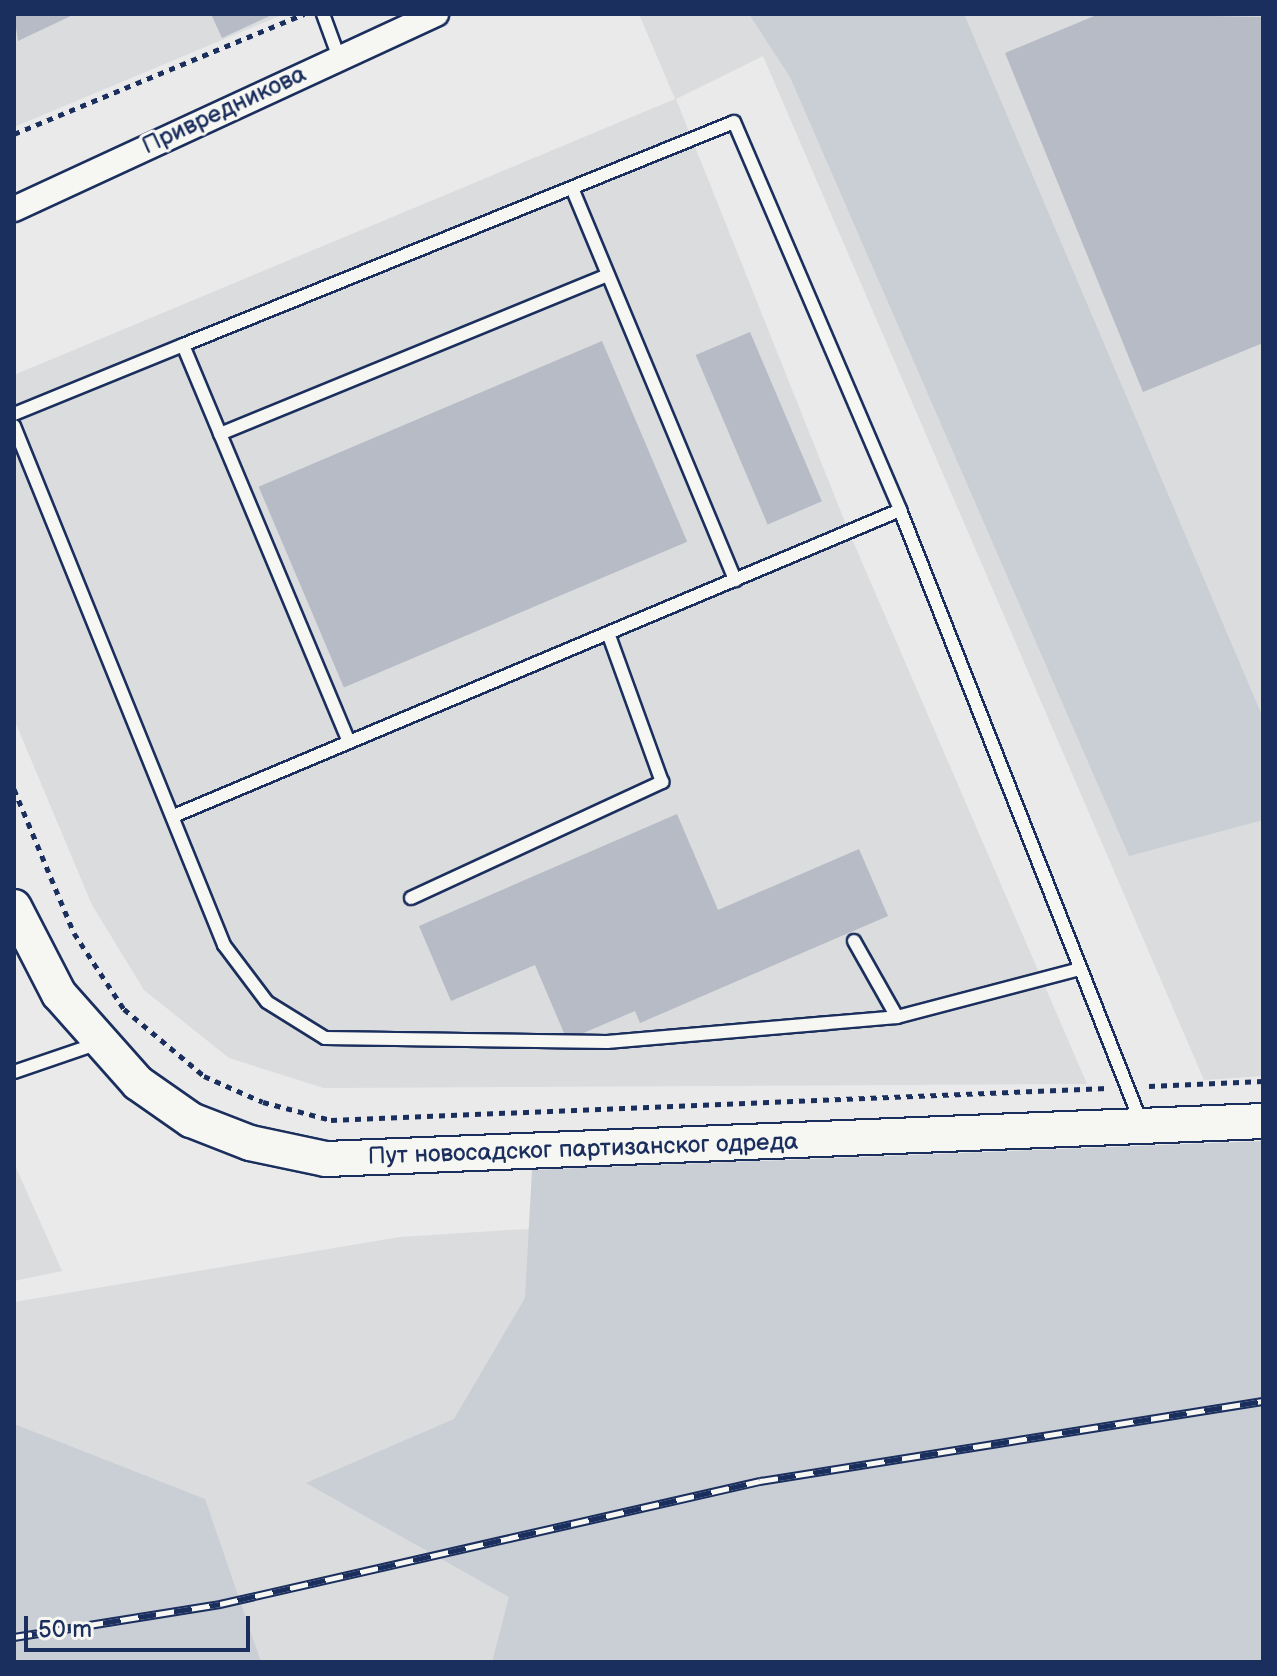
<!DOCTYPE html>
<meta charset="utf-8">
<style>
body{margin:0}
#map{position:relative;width:1277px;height:1676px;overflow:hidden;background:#e9eae9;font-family:"Balsamiq Sans",sans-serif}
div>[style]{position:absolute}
.built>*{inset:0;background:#dadcde}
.green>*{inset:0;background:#caced5}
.building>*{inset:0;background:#b6bbc6;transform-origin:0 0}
.path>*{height:5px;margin-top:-2.5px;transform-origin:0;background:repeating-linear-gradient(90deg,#1b2f5e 0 6px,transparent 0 12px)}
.roads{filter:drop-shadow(2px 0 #1b2f5e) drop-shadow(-2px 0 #1b2f5e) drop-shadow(0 2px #1b2f5e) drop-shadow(0 -2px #1b2f5e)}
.lane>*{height:12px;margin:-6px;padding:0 6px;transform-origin:6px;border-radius:6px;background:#f6f6f2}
.street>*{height:24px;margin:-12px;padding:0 12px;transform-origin:12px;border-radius:12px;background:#f6f6f2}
.secondary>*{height:34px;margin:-17px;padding:0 17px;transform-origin:17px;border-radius:17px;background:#f6f6f2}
.rail>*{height:9px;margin-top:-4.5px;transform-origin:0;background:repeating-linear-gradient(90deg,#f6f6f2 0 18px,#1b2f5e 0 36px);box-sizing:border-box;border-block:2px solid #1b2f5e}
span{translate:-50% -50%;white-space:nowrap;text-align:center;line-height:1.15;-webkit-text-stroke:6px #f6f6f2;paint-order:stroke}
.street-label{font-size:24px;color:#1b2f5e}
.frame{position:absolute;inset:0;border:16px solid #1b2f5e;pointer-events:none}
.scale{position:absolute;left:24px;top:1616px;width:226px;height:36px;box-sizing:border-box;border:4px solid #1b2f5e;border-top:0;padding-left:10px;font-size:24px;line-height:28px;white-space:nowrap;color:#1b2f5e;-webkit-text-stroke:6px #f6f6f2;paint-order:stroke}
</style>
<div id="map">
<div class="built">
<div style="clip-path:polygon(14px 14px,284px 14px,14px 127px)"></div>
<div style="clip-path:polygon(639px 14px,1263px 14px,1263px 1076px,1204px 1080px,763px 56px,676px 99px,849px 532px,1087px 1084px,324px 1088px,229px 1058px,144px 990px,92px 905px,14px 719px,14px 375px,675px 99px)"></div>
<div style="clip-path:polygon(14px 1163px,62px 1271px,14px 1281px)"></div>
<div style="clip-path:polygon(1263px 1183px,1263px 1662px,14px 1662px,14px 1302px,400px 1237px)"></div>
</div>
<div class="green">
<div style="clip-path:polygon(749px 14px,964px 14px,1263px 718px,1263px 820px,1129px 856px,790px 77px)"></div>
<div style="clip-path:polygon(1263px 1141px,1263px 1662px,492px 1662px,509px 1597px,306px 1483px,454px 1419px,525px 1298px,532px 1170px)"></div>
<div style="clip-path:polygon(14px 1424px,205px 1499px,261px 1662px,14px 1662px)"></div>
</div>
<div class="building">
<div style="clip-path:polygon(14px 14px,75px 14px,18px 41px)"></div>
<div style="clip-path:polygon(211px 14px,274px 14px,222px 38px)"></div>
<div style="clip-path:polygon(1099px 14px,1263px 17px,1263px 343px,1143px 392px,1005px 53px)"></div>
<div style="left:750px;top:332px;width:184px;height:59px;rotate:67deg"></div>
<div style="left:602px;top:341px;width:218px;height:373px;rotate:67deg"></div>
<div style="clip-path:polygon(677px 814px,718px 910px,859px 849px,888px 916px,640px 1023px,635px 1011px,567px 1040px,535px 965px,451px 1001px,419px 926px)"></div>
</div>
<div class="path">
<div style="left:14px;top:134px;width:314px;rotate:-22.5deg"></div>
<div style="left:14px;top:789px;width:156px;rotate:67.4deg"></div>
<div style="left:74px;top:933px;width:91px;rotate:56.7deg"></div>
<div style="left:124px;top:1009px;width:104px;rotate:39.9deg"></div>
<div style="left:204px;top:1076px;width:64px;rotate:23.8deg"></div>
<div style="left:263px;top:1102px;width:70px;rotate:14.8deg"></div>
<div style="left:331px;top:1120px;width:777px;rotate:-2.36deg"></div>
<div style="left:1149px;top:1086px;width:114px;rotate:-2.5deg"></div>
</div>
<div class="roads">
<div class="lane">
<div style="left:323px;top:14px;width:44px;rotate:69.9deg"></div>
<div style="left:572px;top:188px;width:425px;rotate:67.4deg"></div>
<div style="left:14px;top:414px;width:183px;rotate:-22.2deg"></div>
<div style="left:14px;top:426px;width:560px;rotate:67.97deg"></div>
<div style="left:224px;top:945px;width:71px;rotate:53deg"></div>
<div style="left:267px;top:1002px;width:68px;rotate:31.8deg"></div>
<div style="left:325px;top:1038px;width:282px;rotate:0.8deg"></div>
<div style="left:607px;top:1042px;width:291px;rotate:-4.9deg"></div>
<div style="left:897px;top:1017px;width:185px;rotate:-14.7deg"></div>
<div style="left:220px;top:434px;width:419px;rotate:-22.3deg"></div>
<div style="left:349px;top:742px;width:430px;rotate:-112.7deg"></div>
<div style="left:183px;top:345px;width:594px;rotate:-22.03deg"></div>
<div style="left:734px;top:122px;width:422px;rotate:66.8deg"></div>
<div style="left:900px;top:510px;width:658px;rotate:68.51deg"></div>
<div style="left:176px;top:815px;width:786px;rotate:-22.84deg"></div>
<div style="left:411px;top:898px;width:277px;rotate:-24.8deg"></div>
<div style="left:662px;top:782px;width:158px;rotate:-109.9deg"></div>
<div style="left:854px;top:941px;width:87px;rotate:60.5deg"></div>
<div style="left:14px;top:1072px;width:87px;rotate:-18.9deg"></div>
</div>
<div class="street">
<div style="left:14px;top:209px;width:465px;rotate:-24.8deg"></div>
</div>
<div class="secondary">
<div style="left:14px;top:907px;width:98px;rotate:62.7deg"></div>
<div style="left:59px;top:994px;width:119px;rotate:48.4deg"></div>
<div style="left:138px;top:1083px;width:65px;rotate:34.9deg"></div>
<div style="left:191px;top:1120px;width:63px;rotate:21.3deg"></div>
<div style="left:250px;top:1143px;width:78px;rotate:11.9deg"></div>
<div style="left:326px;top:1159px;width:938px;rotate:-2.32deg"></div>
</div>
</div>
<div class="rail">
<div style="left:14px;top:1637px;width:209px;rotate:-9.1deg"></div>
<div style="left:220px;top:1604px;width:554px;rotate:-12.83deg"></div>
<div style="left:760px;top:1481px;width:509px;rotate:-9.04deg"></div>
</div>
<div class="street-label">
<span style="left:224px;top:110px;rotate:-25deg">Привредникова</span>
<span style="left:583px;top:1149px;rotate:-2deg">Пут новосадског партизанског одреда</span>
</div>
<div class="frame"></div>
<div class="scale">50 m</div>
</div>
